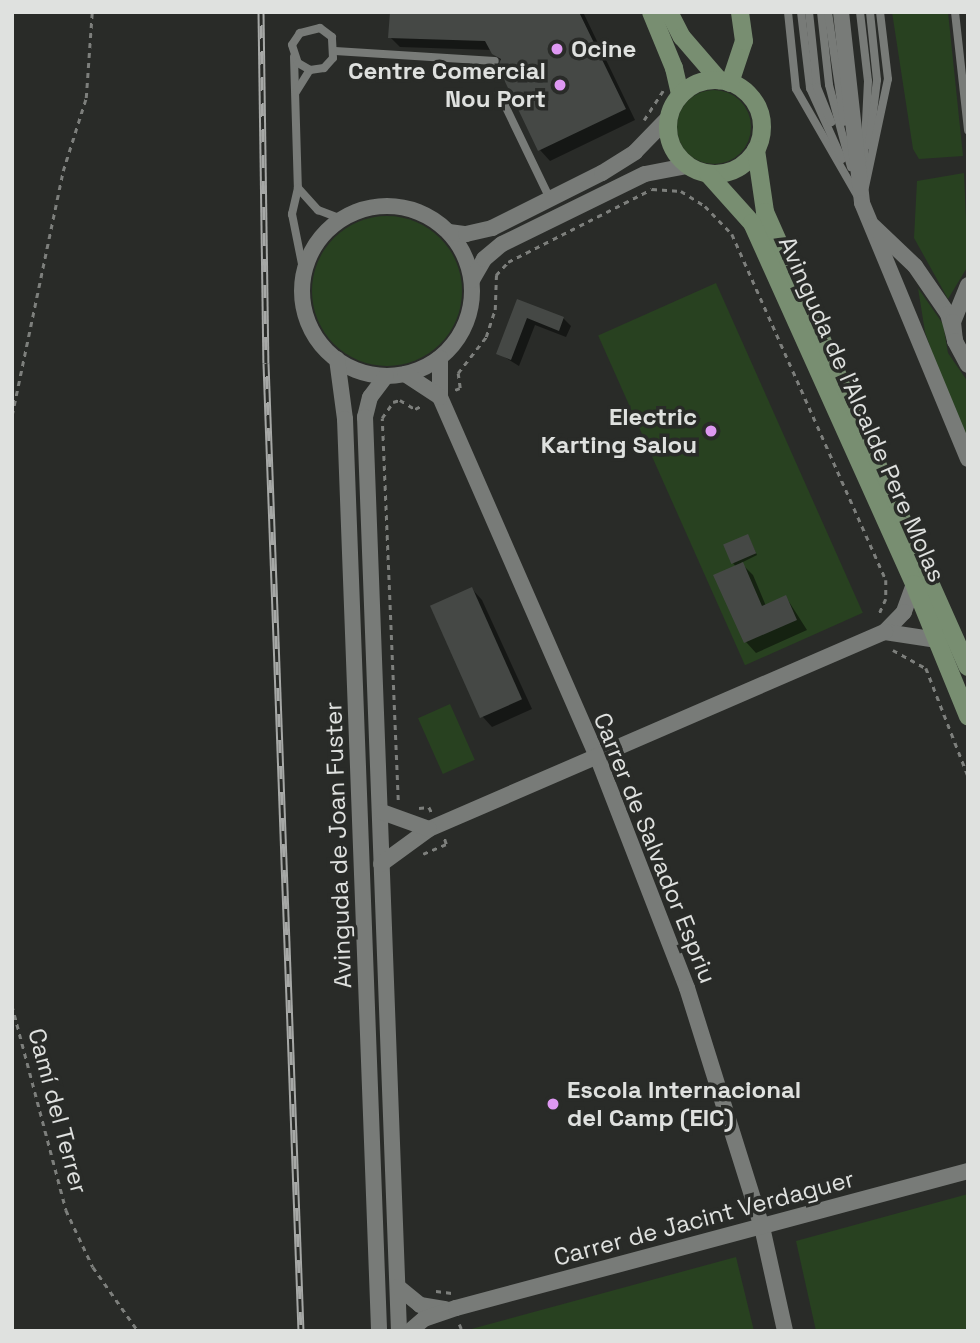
<!DOCTYPE html>
<meta charset="utf-8">
<style>
body{margin:0}
#map{position:relative;width:980px;height:1343px;overflow:hidden;background:#292b28;font-family:"Space Grotesk",sans-serif}
div>[style]{position:absolute}
.green>*{inset:0;background:#284120;transform-origin:0 0}
.round{border-radius:50%}
.shadow>*{inset:0;background:#0007}
.building>*{inset:0;background:#454845;transform-origin:0 0}
.path>*{height:2.5px;margin-top:-1.25px;transform-origin:0;background:repeating-linear-gradient(90deg,#7d7f7c 0 5px,transparent 0 10px)}
.lane>*{height:8px;margin:-4px;padding:0 4px;transform-origin:4px;border-radius:4px;background:#787b78}
.street>*{height:16px;margin:-8px;padding:0 8px;transform-origin:8px;border-radius:8px;background:#787b78}
.street>.ring{margin:-8px;padding:0;box-sizing:content-box;background:none;border:16px solid #787b78;border-radius:50%}
.secondary>*{height:18px;margin:-9px;padding:0 9px;transform-origin:9px;border-radius:9px;background:#788e71}
.secondary>.ring{margin:-9px;padding:0;box-sizing:content-box;background:none;border:18px solid #788e71;border-radius:50%}
.rail>*{height:7px;margin-top:-3.5px;transform-origin:0;background:repeating-linear-gradient(90deg,#292b28 0 13px,#a6a8a6 0 26px);box-sizing:border-box;border-block:2px solid #a6a8a6}
.dots>*{width:19px;height:19px;translate:-50% -50%;box-sizing:border-box;border:4px solid #292b28;border-radius:50%}
span{translate:-50% -50%;white-space:nowrap;text-align:center;line-height:1.15;-webkit-text-stroke:7px #292b28;paint-order:stroke}
.poi-label{font-size:24px;color:#dfe1df;font-weight:700}
.left{translate:0 -50%;text-align:left}
.right{translate:-100% -50%;text-align:right}
.street-label{font-size:24px;color:#dfe1df}
.frame{position:absolute;inset:0;border:14px solid #dfe1df;pointer-events:none}
</style>
<div id="map">
<div class="green">
<div style="clip-path:polygon(892px 12px,948px 12px,963px 156px,919px 159px,913px 149px)"></div>
<div class="round" style="left:677px;top:90px;width:74px;height:74px"></div>
<div style="clip-path:polygon(964px 173px,968px 266px,948px 299px,914px 238px,917px 181px)"></div>
<div class="round" style="left:312px;top:216px;width:150px;height:150px"></div>
<div style="left:716px;top:283px;width:361px;height:129px;rotate:66deg"></div>
<div style="clip-path:polygon(918px 288px,943px 324px,948px 353px,968px 382px,968px 439px,942px 381px,925px 332px)"></div>
<div style="left:450px;top:704px;width:61px;height:35px;rotate:66deg"></div>
<div style="clip-path:polygon(968px 1194px,968px 1331px,816px 1331px,796px 1241px)"></div>
<div style="clip-path:polygon(736px 1257px,754px 1331px,464px 1331px)"></div>
</div>
<div class="shadow">
<div style="clip-path:polygon(392px 12px,583px 12px,635px 120px,550px 161px,540px 150px,500px 67px,502px 62px,492px 50px,400px 47px,390px 37px)"></div>
<div style="clip-path:polygon(518px 301px,563px 318px,571px 326px,566px 337px,535px 325px,519px 366px,498px 353px)"></div>
<div style="clip-path:polygon(749px 538px,757px 555px,741px 563px,753px 575px,766px 606px,786px 597px,807px 630px,756px 653px,746px 642px,716px 576px,736px 567px,733px 563px)"></div>
<div style="clip-path:polygon(472px 589px,482px 600px,532px 709px,492px 727px,482px 716px,433px 607px)"></div>
</div>
<div class="building">
<div style="clip-path:polygon(390px 12px,579px 12px,626px 109px,538px 151px,498px 67px,501px 59px,492px 54px,485px 41px,388px 38px)"></div>
<div style="clip-path:polygon(517px 299px,564px 317px,559px 331px,527px 318px,511px 360px,496px 354px)"></div>
<div style="left:748px;top:534px;width:21px;height:27px;rotate:67deg"></div>
<div style="clip-path:polygon(743px 562px,762px 606px,786px 595px,797px 620px,744px 643px,713px 575px)"></div>
<div style="left:472px;top:587px;width:123px;height:46px;rotate:66deg"></div>
</div>
<div class="path">
<div style="left:644px;top:120px;width:35px;rotate:-57deg"></div>
<div style="left:652px;top:189px;width:29px;rotate:4deg"></div>
<div style="left:681px;top:191px;width:28px;rotate:32deg"></div>
<div style="left:705px;top:206px;width:39px;rotate:46deg"></div>
<div style="left:732px;top:234px;width:379px;rotate:66deg"></div>
<div style="left:886px;top:580px;width:19px;rotate:90deg"></div>
<div style="left:886px;top:599px;width:17px;rotate:114deg"></div>
<div style="left:455px;top:390px;width:5px;rotate:-22deg"></div>
<div style="left:460px;top:388px;width:15px;rotate:-98deg"></div>
<div style="left:458px;top:373px;width:46px;rotate:-52.1deg"></div>
<div style="left:486px;top:337px;width:28px;rotate:-72deg"></div>
<div style="left:495px;top:310px;width:35px;rotate:-88deg"></div>
<div style="left:496px;top:275px;width:18px;rotate:-47deg"></div>
<div style="left:508px;top:262px;width:161px;rotate:-26.9deg"></div>
<div style="left:12px;top:415px;width:249px;rotate:-78.2deg"></div>
<div style="left:63px;top:171px;width:77px;rotate:-72.5deg"></div>
<div style="left:86px;top:98px;width:86px;rotate:-86deg"></div>
<div style="left:893px;top:650px;width:38px;rotate:29deg"></div>
<div style="left:926px;top:668px;width:116px;rotate:68.7deg"></div>
<div style="left:398px;top:800px;width:382px;rotate:-92.4deg"></div>
<div style="left:382px;top:418px;width:19px;rotate:-55deg"></div>
<div style="left:393px;top:402px;width:7px;rotate:-16deg"></div>
<div style="left:400px;top:400px;width:17px;rotate:31deg"></div>
<div style="left:415px;top:409px;width:9px;rotate:-27deg"></div>
<div style="left:419px;top:808px;width:10px;rotate:-6deg"></div>
<div style="left:429px;top:807px;width:7px;rotate:63deg"></div>
<div style="left:423px;top:854px;width:25px;rotate:-23deg"></div>
<div style="left:446px;top:844px;width:6px;rotate:-108deg"></div>
<div style="left:12px;top:1005px;width:212px;rotate:75.2deg"></div>
<div style="left:66px;top:1210px;width:63px;rotate:64.7deg"></div>
<div style="left:93px;top:1267px;width:78px;rotate:54.9deg"></div>
<div style="left:436px;top:1291px;width:16px;rotate:7deg"></div>
<div style="left:452px;top:1331px;width:9px;rotate:-13deg"></div>
<div style="left:461px;top:1329px;width:5px;rotate:-112deg"></div>
</div>
<div class="lane">
<div style="left:788px;top:12px;width:77px;rotate:84.1deg"></div>
<div style="left:796px;top:89px;width:122px;rotate:60.1deg"></div>
<div style="left:801px;top:12px;width:77px;rotate:83.2deg"></div>
<div style="left:810px;top:88px;width:78px;rotate:65.7deg"></div>
<div style="left:809px;top:12px;width:75px;rotate:83.9deg"></div>
<div style="left:817px;top:87px;width:38px;rotate:68deg"></div>
<div style="left:821px;top:12px;width:73px;rotate:83.7deg"></div>
<div style="left:829px;top:85px;width:85px;rotate:75deg"></div>
<div style="left:828px;top:12px;width:111px;rotate:81.7deg"></div>
<div style="left:860px;top:12px;width:69px;rotate:83.4deg"></div>
<div style="left:868px;top:81px;width:81px;rotate:92.8deg"></div>
<div style="left:955px;top:12px;width:119px;rotate:83.7deg"></div>
<div style="left:335px;top:51px;width:160px;rotate:3.6deg"></div>
<div style="left:294px;top:57px;width:131px;rotate:88.3deg"></div>
<div style="left:298px;top:188px;width:27px;rotate:103deg"></div>
<div style="left:292px;top:214px;width:61px;rotate:78.7deg"></div>
<div style="left:296px;top:92px;width:26px;rotate:-58deg"></div>
<div style="left:310px;top:70px;width:14px;rotate:-8deg"></div>
<div style="left:324px;top:68px;width:13px;rotate:-48deg"></div>
<div style="left:333px;top:58px;width:21px;rotate:-93deg"></div>
<div style="left:332px;top:37px;width:15px;rotate:-143deg"></div>
<div style="left:320px;top:28px;width:21px;rotate:166deg"></div>
<div style="left:300px;top:33px;width:14px;rotate:124deg"></div>
<div style="left:292px;top:45px;width:19px;rotate:72deg"></div>
<div style="left:298px;top:63px;width:14px;rotate:30deg"></div>
<div style="left:499px;top:93px;width:118px;rotate:64.3deg"></div>
<div style="left:869px;top:145px;width:65px;rotate:-83deg"></div>
<div style="left:877px;top:80px;width:68px;rotate:-95.9deg"></div>
<div style="left:865px;top:187px;width:110px;rotate:-78deg"></div>
<div style="left:888px;top:79px;width:67px;rotate:-96.8deg"></div>
<div style="left:298px;top:188px;width:30px;rotate:48deg"></div>
<div style="left:318px;top:210px;width:26px;rotate:21deg"></div>
</div>
<div class="street">
<div style="left:841px;top:12px;width:192px;rotate:83.7deg"></div>
<div style="left:862px;top:203px;width:277px;rotate:67.5deg"></div>
<div class="ring" style="left:302px;top:206px;width:154px;height:154px"></div>
<div style="left:873px;top:226px;width:58px;rotate:43.6deg"></div>
<div style="left:915px;top:266px;width:58px;rotate:55.5deg"></div>
<div style="left:948px;top:314px;width:28px;rotate:75deg"></div>
<div style="left:449px;top:232px;width:17px;rotate:7deg"></div>
<div style="left:466px;top:234px;width:27px;rotate:-13deg"></div>
<div style="left:492px;top:228px;width:123px;rotate:-26.6deg"></div>
<div style="left:602px;top:173px;width:39px;rotate:-32deg"></div>
<div style="left:635px;top:152px;width:49px;rotate:-45.8deg"></div>
<div style="left:472px;top:280px;width:24px;rotate:-60deg"></div>
<div style="left:484px;top:259px;width:23px;rotate:-40deg"></div>
<div style="left:502px;top:244px;width:159px;rotate:-26.1deg"></div>
<div style="left:645px;top:174px;width:43px;rotate:-10.8deg"></div>
<div style="left:968px;top:285px;width:40px;rotate:112deg"></div>
<div style="left:953px;top:322px;width:19px;rotate:84deg"></div>
<div style="left:955px;top:341px;width:27px;rotate:62deg"></div>
<div style="left:440px;top:358px;width:39px;rotate:90deg"></div>
<div style="left:440px;top:397px;width:392px;rotate:66.4deg"></div>
<div style="left:597px;top:756px;width:249px;rotate:68.8deg"></div>
<div style="left:687px;top:988px;width:250px;rotate:72.6deg"></div>
<div style="left:762px;top:1227px;width:107px;rotate:77.5deg"></div>
<div style="left:337px;top:359px;width:61px;rotate:82.4deg"></div>
<div style="left:345px;top:419px;width:913px;rotate:87.86deg"></div>
<div style="left:405px;top:374px;width:42px;rotate:33.3deg"></div>
<div style="left:386px;top:376px;width:26px;rotate:127deg"></div>
<div style="left:370px;top:397px;width:21px;rotate:104deg"></div>
<div style="left:365px;top:417px;width:915px;rotate:87.87deg"></div>
<div style="left:914px;top:584px;width:30px;rotate:110deg"></div>
<div style="left:904px;top:612px;width:28px;rotate:134deg"></div>
<div style="left:885px;top:632px;width:53px;rotate:8.7deg"></div>
<div style="left:429px;top:829px;width:497px;rotate:-23.4deg"></div>
<div style="left:381px;top:864px;width:59px;rotate:-36.1deg"></div>
<div style="left:429px;top:829px;width:50px;rotate:-160.1deg"></div>
<div style="left:398px;top:1287px;width:28px;rotate:39deg"></div>
<div style="left:420px;top:1305px;width:26px;rotate:9deg"></div>
<div style="left:410px;top:1331px;width:18px;rotate:-41deg"></div>
<div style="left:424px;top:1319px;width:34px;rotate:-19deg"></div>
<div style="left:456px;top:1308px;width:530px;rotate:-14.98deg"></div>
</div>
<div class="secondary">
<div style="left:651px;top:12px;width:61px;rotate:67.7deg"></div>
<div style="left:674px;top:68px;width:28px;rotate:77deg"></div>
<div style="left:669px;top:12px;width:28px;rotate:63deg"></div>
<div style="left:682px;top:37px;width:57px;rotate:49.3deg"></div>
<div class="ring" style="left:668px;top:80px;width:76px;height:76px"></div>
<div style="left:730px;top:83px;width:44px;rotate:-71.6deg"></div>
<div style="left:744px;top:41px;width:29px;rotate:-98deg"></div>
<div style="left:756px;top:150px;width:63px;rotate:81.7deg"></div>
<div style="left:765px;top:212px;width:498px;rotate:66deg"></div>
<div style="left:708px;top:174px;width:66px;rotate:48.1deg"></div>
<div style="left:752px;top:223px;width:396px;rotate:65.8deg"></div>
<div style="left:914px;top:584px;width:143px;rotate:67.8deg"></div>
</div>
<div class="rail">
<div style="left:261px;top:12px;width:351px;rotate:89.2deg"></div>
<div style="left:266px;top:363px;width:969px;rotate:87.93deg"></div>
</div>
<div class="dots">
<div style="left:557px;top:49px;background:#de98f2"></div>
<div style="left:560px;top:85px;background:#de98f2"></div>
<div style="left:711px;top:431px;background:#de98f2"></div>
<div style="left:553px;top:1104px;background:#de98f2"></div>
</div>
<div class="poi-label">
<span class="left" style="left:571px;top:49px">Ocine</span>
<span class="right" style="left:546px;top:85px">Centre Comercial<br>Nou Port</span>
<span class="right" style="left:697px;top:431px">Electric<br>Karting Salou</span>
<span class="left" style="left:567px;top:1104px">Escola Internacional<br>del Camp (EIC)</span>
</div>
<div class="street-label">
<span style="left:862px;top:409px;rotate:66deg">Avinguda de l'Alcalde Pere Molas</span>
<span style="left:338px;top:845px;rotate:-92deg">Avinguda de Joan Fuster</span>
<span style="left:655px;top:848px;rotate:68deg">Carrer de Salvador Espriu</span>
<span style="left:58px;top:1111px;rotate:75deg">Camí del Terrer</span>
<span style="left:704px;top:1218px;rotate:-15deg">Carrer de Jacint Verdaguer</span>
</div>
<div class="frame"></div>
</div>
